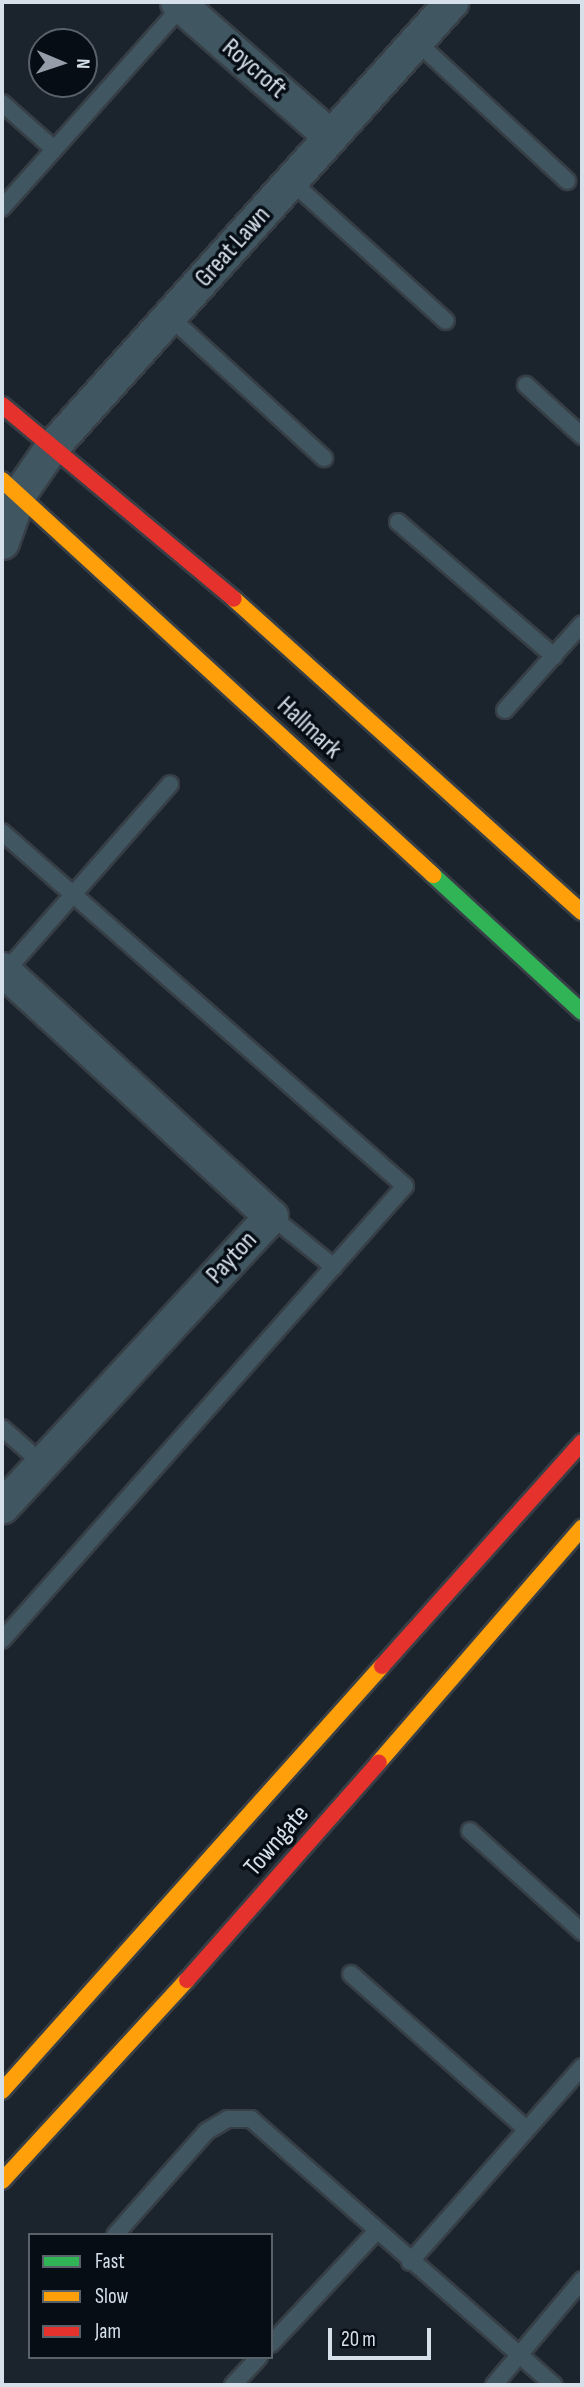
<!DOCTYPE html>
<style>
body{margin:0}
#map{position:relative;width:584px;height:2387px;overflow:hidden;background:#1b242d;font-family:"Sofia Sans Condensed",sans-serif}
div>[style]{position:absolute}
.roads{filter:drop-shadow(2px 0 #373e46) drop-shadow(-2px 0 #373e46) drop-shadow(0 2px #373e46) drop-shadow(0 -2px #373e46)}
.lane>*{height:16px;margin:-8px;padding:0 8px;transform-origin:8px;border-radius:8px;background:#405660}
.street>*{height:33px;margin:-16.5px;padding:0 16.5px;transform-origin:16.5px;border-radius:16.5px;background:#405660}
.fast>*{height:16px;margin:-8px;padding:0 8px;transform-origin:8px;border-radius:8px;background:#30b455}
.slow>*{height:16px;margin:-8px;padding:0 8px;transform-origin:8px;border-radius:8px;background:#ff9f0a}
.jam>*{height:16px;margin:-8px;padding:0 8px;transform-origin:8px;border-radius:8px;background:#e5322d}
span{translate:-50% -50%;white-space:nowrap;text-align:center;line-height:1.15;-webkit-text-stroke:7px #060d14;paint-order:stroke}
.street-label{font-size:26px;color:#d6e0eb}
.frame{position:absolute;inset:0;border:4px solid #d6e0eb;pointer-events:none}
.legend{position:absolute;left:28px;top:2233px;width:245px;height:126px;box-sizing:border-box;background:#060d14;border:2px solid #59616a;margin:0;padding:9px 12px;list-style:none;font-size:21px;color:#d6e0eb}
.legend li{display:flex;align-items:center;gap:14px;height:35px}
.legend b{width:35px;border:2px solid #59616a}
.north{position:absolute;left:28px;top:28px;width:70px;height:70px;box-sizing:border-box;background:#060d14;border:2px solid #59616a;border-radius:50%;rotate:92deg;font-size:19px;font-weight:700;line-height:28px;text-align:center;color:#d6e0eb}
.north::after{content:'';display:block;margin:auto;width:24px;height:32px;background:#959ea8;clip-path:polygon(50% 0,100% 100%,50% 72%,0 100%)}
.scale{position:absolute;left:328px;top:2328px;width:103px;height:32px;box-sizing:border-box;border:4px solid #d6e0eb;border-top:0;padding-left:9px;font-size:21px;line-height:24px;white-space:nowrap;color:#d6e0eb;-webkit-text-stroke:5px #060d14;paint-order:stroke}
</style>
<div id="map">
<div class="roads">
<div class="lane">
<div style="left:416px;top:41px;width:206px;rotate:42.8deg"></div>
<div style="left:2px;top:103px;width:69px;rotate:41.5deg"></div>
<div style="left:292px;top:182px;width:207px;rotate:42.1deg"></div>
<div style="left:2px;top:208px;width:273px;rotate:-48.3deg"></div>
<div style="left:170px;top:317px;width:209px;rotate:42.5deg"></div>
<div style="left:526px;top:385px;width:76px;rotate:42.3deg"></div>
<div style="left:398px;top:522px;width:206px;rotate:40.7deg"></div>
<div style="left:505px;top:710px;width:115px;rotate:-48.2deg"></div>
<div style="left:2px;top:832px;width:536px;rotate:41.3deg"></div>
<div style="left:405px;top:1186px;width:607px;rotate:131.59deg"></div>
<div style="left:5px;top:972px;width:250px;rotate:-48.7deg"></div>
<div style="left:271px;top:1216px;width:81px;rotate:39deg"></div>
<div style="left:2px;top:1428px;width:53px;rotate:41.2deg"></div>
<div style="left:470px;top:1831px;width:151px;rotate:42deg"></div>
<div style="left:351px;top:1974px;width:234px;rotate:41.5deg"></div>
<div style="left:115px;top:2235px;width:139px;rotate:-48.5deg"></div>
<div style="left:207px;top:2131px;width:24px;rotate:-30deg"></div>
<div style="left:228px;top:2119px;width:23px"></div>
<div style="left:251px;top:2119px;width:403px;rotate:41.3deg"></div>
<div style="left:410px;top:2262px;width:260px;rotate:-48.6deg"></div>
<div style="left:271px;top:2344px;width:152px;rotate:-46.9deg"></div>
<div style="left:233px;top:2385px;width:38px;rotate:-47deg"></div>
<div style="left:494px;top:2385px;width:137px;rotate:-50deg"></div>
</div>
<div class="street">
<div style="left:177px;top:2px;width:203px;rotate:41.2deg"></div>
<div style="left:2px;top:542px;width:51px;rotate:-70.5deg"></div>
<div style="left:19px;top:494px;width:55px;rotate:-55.4deg"></div>
<div style="left:50px;top:449px;width:601px;rotate:-48.1deg"></div>
<div style="left:2px;top:969px;width:365px;rotate:42.6deg"></div>
<div style="left:271px;top:1216px;width:396px;rotate:132.8deg"></div>
</div>
<div class="fast">
<div style="left:433px;top:875px;width:202px;rotate:42.6deg"></div>
</div>
<div class="slow">
<div style="left:2px;top:480px;width:585px;rotate:42.5deg"></div>
<div style="left:234px;top:599px;width:468px;rotate:42deg"></div>
<div style="left:379px;top:1762px;width:310px;rotate:-49.1deg"></div>
<div style="left:2px;top:2091px;width:570px;rotate:-48.2deg"></div>
<div style="left:2px;top:2181px;width:273px;rotate:-47.4deg"></div>
</div>
<div class="jam">
<div style="left:2px;top:405px;width:302px;rotate:39.9deg"></div>
<div style="left:382px;top:1666px;width:300px;rotate:-48.2deg"></div>
<div style="left:187px;top:1980px;width:290px;rotate:-48.6deg"></div>
</div>
</div>
<div class="street-label">
<span style="left:254px;top:69px;rotate:41deg">Roycroft</span>
<span style="left:233px;top:247px;rotate:-48deg">Great Lawn</span>
<span style="left:309px;top:728px;rotate:43deg">Hallmark</span>
<span style="left:232px;top:1258px;rotate:-47deg">Payton</span>
<span style="left:277px;top:1841px;rotate:-49deg">Towngate</span>
</div>
<div class="frame"></div>
<ul class="legend">
<li><b style="height:9px;background:#30b455"></b>Fast</li>
<li><b style="height:9px;background:#ff9f0a"></b>Slow</li>
<li><b style="height:9px;background:#e5322d"></b>Jam</li>
</ul>
<div class="north">N</div>
<div class="scale">20 m</div>
</div>
